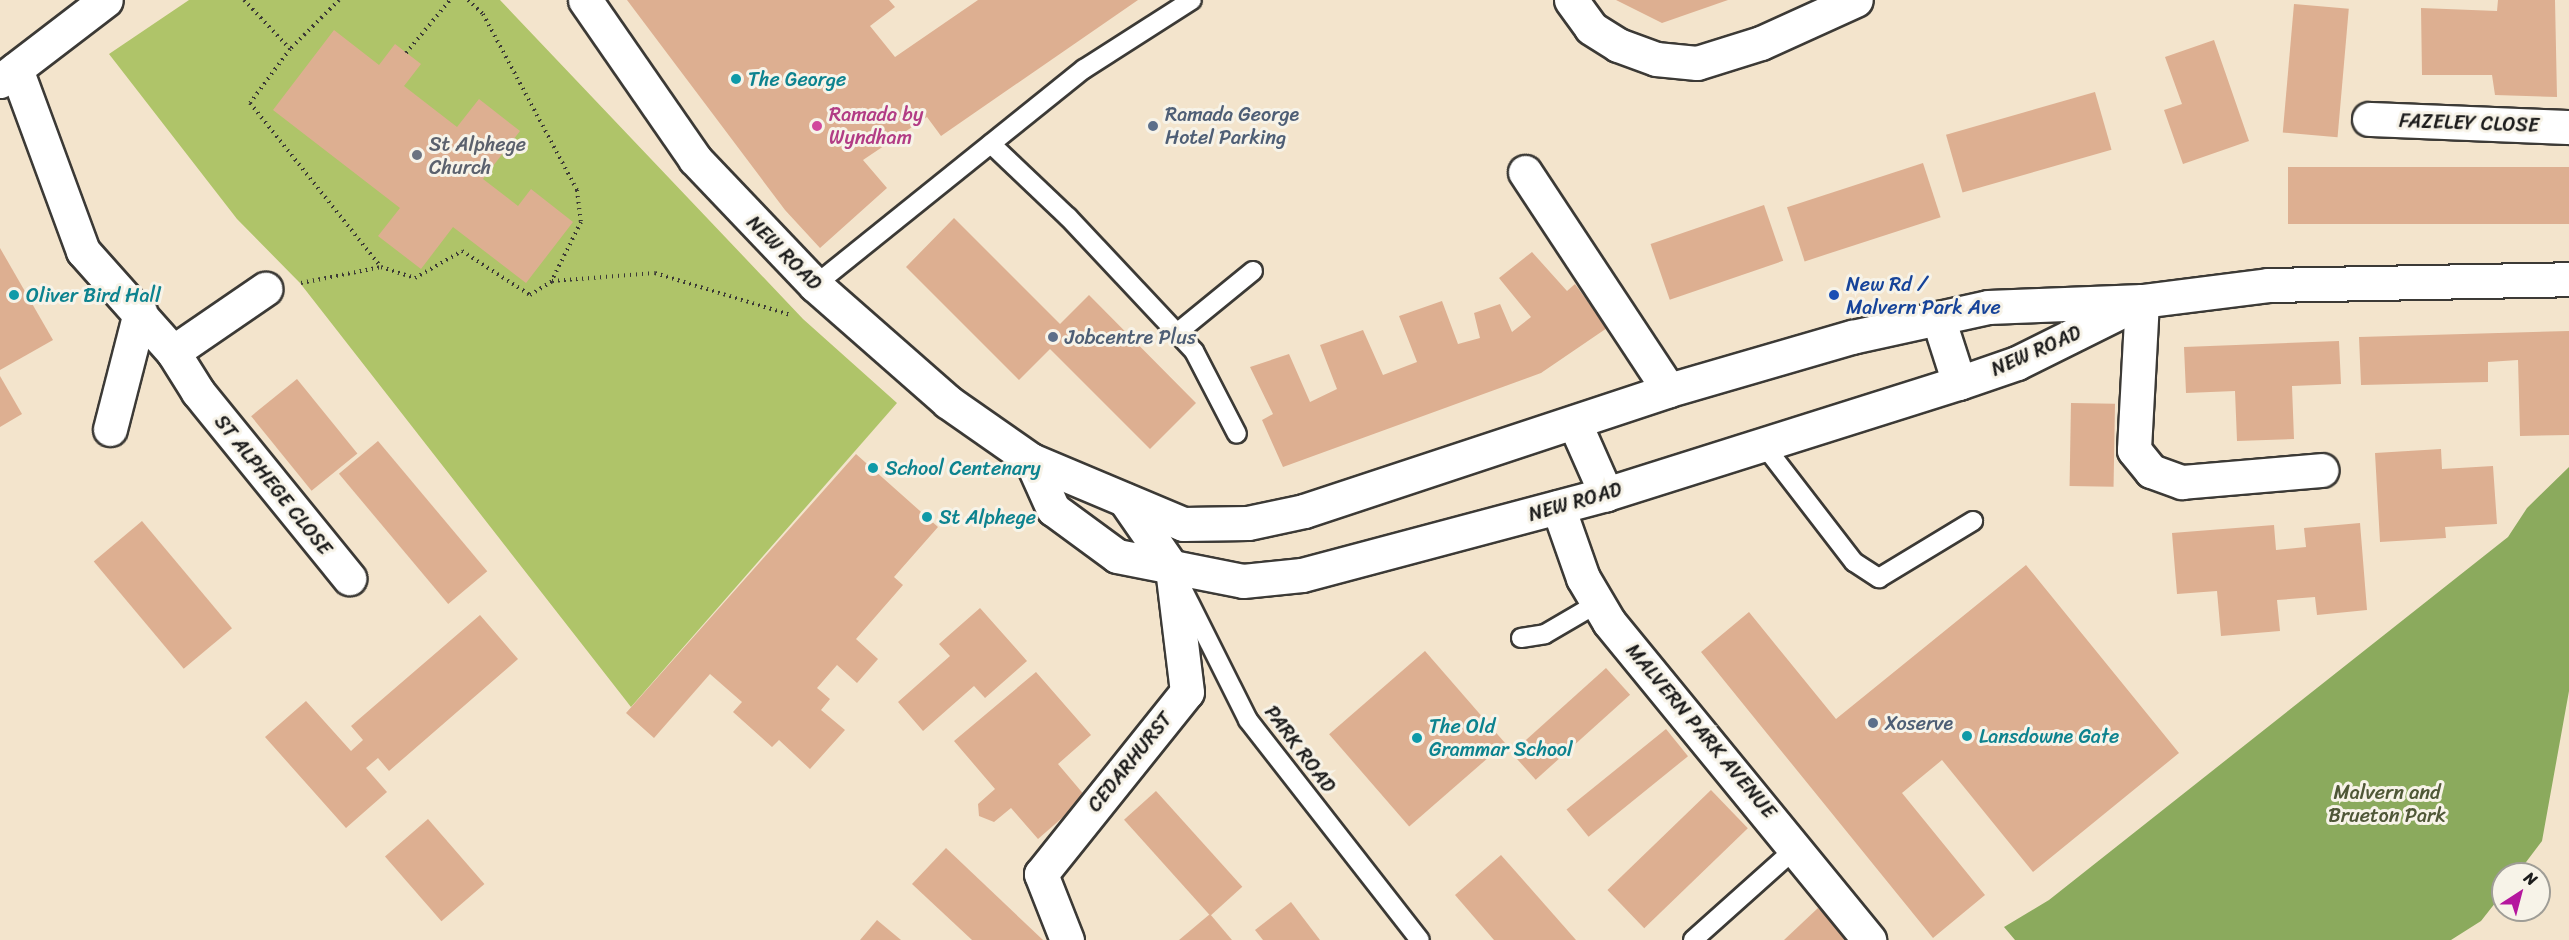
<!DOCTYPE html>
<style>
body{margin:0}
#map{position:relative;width:2569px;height:940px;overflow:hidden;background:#f3e4cc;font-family:Sriracha,sans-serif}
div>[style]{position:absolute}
.green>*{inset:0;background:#afc469}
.forest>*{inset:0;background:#8baa5d}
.building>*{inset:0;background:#ddaf91;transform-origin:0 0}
.path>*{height:4px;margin-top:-2px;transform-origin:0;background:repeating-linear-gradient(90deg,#3c3a36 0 1.5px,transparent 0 6px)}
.roads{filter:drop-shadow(2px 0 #3c3a36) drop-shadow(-2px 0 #3c3a36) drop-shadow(0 2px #3c3a36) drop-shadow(0 -2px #3c3a36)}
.lane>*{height:18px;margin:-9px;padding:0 9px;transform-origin:9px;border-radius:9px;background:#fff}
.street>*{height:33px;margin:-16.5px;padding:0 16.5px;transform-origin:16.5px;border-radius:16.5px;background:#fff}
.secondary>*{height:33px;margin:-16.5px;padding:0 16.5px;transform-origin:16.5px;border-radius:16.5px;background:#fff}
.dots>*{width:16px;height:16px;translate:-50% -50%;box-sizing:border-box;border:3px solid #f7f3e8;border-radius:50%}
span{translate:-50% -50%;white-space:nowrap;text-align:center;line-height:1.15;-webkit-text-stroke:6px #f7f3e8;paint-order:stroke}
.culture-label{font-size:20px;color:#0d838f}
.left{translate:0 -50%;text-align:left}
.hotel-label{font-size:20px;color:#b23c85}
.service-label{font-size:20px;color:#4e5e75}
.street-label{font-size:20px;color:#1c1c1c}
.worship-label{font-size:20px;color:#5b616d}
.transit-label{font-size:20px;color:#164399}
.park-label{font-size:20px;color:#4f5737}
.north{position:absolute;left:2491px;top:862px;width:60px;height:60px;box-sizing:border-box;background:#f7f3e8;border:2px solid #9f9d96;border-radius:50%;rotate:36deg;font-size:16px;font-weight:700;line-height:24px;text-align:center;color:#1c1c1c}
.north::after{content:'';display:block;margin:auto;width:21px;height:27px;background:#b5179e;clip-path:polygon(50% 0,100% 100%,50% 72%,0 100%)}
</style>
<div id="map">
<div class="green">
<div style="clip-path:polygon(189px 0,500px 0,803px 319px,897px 403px,631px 707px,300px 283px,237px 219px,109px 54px)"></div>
</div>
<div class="forest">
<div style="clip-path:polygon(2569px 467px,2569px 691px,2542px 841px,2517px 874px,2503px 874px,2503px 893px,2481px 921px,2451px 940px,2015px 940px,2004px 927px,2049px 900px,2508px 537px,2527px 508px)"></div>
</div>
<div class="building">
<div style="clip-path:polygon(627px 0,889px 0,895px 7px,870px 26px,895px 57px,978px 0,1138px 0,941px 136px,927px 117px,863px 160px,887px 188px,820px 248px,785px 210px)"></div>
<div style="clip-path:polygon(1616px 0,1728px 0,1662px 23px)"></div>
<div style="clip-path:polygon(2498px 0,2555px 0,2557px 97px,2495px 95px,2492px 75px,2422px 75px,2421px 8px,2497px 11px)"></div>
<div style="left:2294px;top:4px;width:55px;height:129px;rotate:5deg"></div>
<div style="clip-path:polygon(334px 30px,379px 65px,395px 44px,421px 64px,404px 86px,457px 127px,479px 99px,520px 131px,483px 179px,518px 206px,531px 189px,573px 222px,526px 283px,453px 227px,421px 269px,378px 236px,400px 208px,273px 110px)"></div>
<div style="clip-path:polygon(2214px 40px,2249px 141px,2183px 164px,2164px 110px,2182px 104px,2165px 57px)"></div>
<div style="left:2095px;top:92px;width:60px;height:155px;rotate:74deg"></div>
<div style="left:1923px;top:163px;width:57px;height:143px;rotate:72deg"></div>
<div style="left:2569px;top:167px;width:57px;height:281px;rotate:90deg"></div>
<div style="left:1764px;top:205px;width:59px;height:120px;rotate:71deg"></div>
<div style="clip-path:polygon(954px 218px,1060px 324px,1089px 295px,1196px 403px,1150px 449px,1050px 349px,1019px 380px,906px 267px)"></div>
<div style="clip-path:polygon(0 248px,53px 340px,0 370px)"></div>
<div style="clip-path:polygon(1532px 252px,1567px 291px,1575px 284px,1607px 328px,1541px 373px,1283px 467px,1262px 420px,1273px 414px,1250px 367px,1289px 354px,1310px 402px,1337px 389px,1320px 345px,1363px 330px,1383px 375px,1417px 362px,1399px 316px,1442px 301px,1458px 344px,1480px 338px,1474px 313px,1500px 304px,1512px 332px,1531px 317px,1499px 278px)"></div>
<div style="clip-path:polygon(2569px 331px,2569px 435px,2520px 436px,2518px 360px,2488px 362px,2488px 382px,2361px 385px,2359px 337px)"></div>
<div style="clip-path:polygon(2339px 341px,2341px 384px,2292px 386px,2294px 439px,2237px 441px,2235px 391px,2186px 393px,2184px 347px)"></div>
<div style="clip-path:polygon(0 376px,22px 414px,0 427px)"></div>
<div style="left:297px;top:379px;width:96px;height:59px;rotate:51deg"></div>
<div style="left:2071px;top:403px;width:44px;height:83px;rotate:1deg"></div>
<div style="left:378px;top:441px;width:170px;height:51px;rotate:50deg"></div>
<div style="clip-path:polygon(2441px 449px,2442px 469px,2493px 466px,2497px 524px,2445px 527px,2446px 538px,2380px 542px,2375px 453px)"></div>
<div style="clip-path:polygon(856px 454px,938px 527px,894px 577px,903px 585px,856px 639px,878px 659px,857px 683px,837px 665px,817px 688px,830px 699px,821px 710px,845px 730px,810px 769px,779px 740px,772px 747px,733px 712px,742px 702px,710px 674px,654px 738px,626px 713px)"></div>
<div style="left:142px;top:521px;width:140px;height:63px;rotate:50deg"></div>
<div style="clip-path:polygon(2360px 523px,2367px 610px,2317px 615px,2315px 597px,2277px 600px,2280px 631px,2221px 636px,2217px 591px,2177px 594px,2172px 533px,2274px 525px,2276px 550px,2306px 547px,2304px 528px)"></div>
<div style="clip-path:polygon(2026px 565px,2179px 753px,2033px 872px,1942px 760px,1902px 793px,1985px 895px,1933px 938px,1701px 652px,1749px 612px,1836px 719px)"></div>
<div style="clip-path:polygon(980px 608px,1027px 661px,985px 698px,974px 686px,923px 731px,898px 702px,950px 656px,939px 644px)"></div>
<div style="clip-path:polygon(480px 615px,518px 659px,389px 771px,378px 758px,366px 768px,387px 792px,346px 828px,265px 737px,306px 701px,351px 751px,363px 740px,351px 726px)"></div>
<div style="left:1425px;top:651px;width:122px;height:127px;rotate:49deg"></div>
<div style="left:1606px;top:668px;width:36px;height:127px;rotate:48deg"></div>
<div style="clip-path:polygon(1036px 672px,1091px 735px,1058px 764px,1086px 797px,1038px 839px,1011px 808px,994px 822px,979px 816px,978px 804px,995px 789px,954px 741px)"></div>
<div style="left:1666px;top:729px;width:35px;height:128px;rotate:51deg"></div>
<div style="left:1711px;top:790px;width:53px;height:144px;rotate:46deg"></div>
<div style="left:1156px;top:791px;width:129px;height:43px;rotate:48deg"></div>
<div style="left:428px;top:819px;width:86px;height:57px;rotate:49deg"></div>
<div style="clip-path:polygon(946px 848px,1043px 940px,972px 940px,912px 884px)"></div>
<div style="clip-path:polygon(1501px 855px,1576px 940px,1494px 940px,1455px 895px)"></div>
<div style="clip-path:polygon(1291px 902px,1320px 940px,1263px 940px,1255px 930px)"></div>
<div style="clip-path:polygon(1818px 908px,1849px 940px,1784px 940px)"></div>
<div style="clip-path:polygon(1210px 914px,1232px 940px,1179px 940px)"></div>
<div style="clip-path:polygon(877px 920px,901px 940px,860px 940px)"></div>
</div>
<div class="path">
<div style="left:244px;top:0;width:67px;rotate:46.8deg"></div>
<div style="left:339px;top:0;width:69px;rotate:135deg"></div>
<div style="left:290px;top:49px;width:67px;rotate:126.5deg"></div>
<div style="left:250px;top:103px;width:210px;rotate:51.4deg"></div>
<div style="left:381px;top:267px;width:36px;rotate:18deg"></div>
<div style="left:415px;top:278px;width:54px;rotate:-29.9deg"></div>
<div style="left:462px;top:251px;width:81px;rotate:32.9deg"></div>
<div style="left:530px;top:295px;width:26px;rotate:-32deg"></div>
<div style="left:552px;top:281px;width:103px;rotate:-4.4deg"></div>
<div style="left:655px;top:273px;width:142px;rotate:17.2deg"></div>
<div style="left:468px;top:0;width:21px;rotate:43deg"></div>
<div style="left:483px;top:14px;width:200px;rotate:61.9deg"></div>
<div style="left:577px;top:190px;width:32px;rotate:83deg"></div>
<div style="left:581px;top:222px;width:65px;rotate:116.6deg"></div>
<div style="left:406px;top:53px;width:69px;rotate:-50.3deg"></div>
<div style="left:301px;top:283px;width:82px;rotate:-11.3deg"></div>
</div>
<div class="roads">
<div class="lane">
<div style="left:991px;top:144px;width:106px;rotate:43.5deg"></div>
<div style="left:1068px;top:217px;width:184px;rotate:46.8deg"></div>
<div style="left:1194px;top:351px;width:93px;rotate:62.6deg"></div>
<div style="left:815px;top:285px;width:345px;rotate:-38.8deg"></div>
<div style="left:1084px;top:69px;width:128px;rotate:-32.6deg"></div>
<div style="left:1177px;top:333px;width:98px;rotate:-39.2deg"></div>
<div style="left:1763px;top:444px;width:149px;rotate:52.4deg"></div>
<div style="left:1854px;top:562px;width:30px;rotate:33deg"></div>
<div style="left:1879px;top:578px;width:110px;rotate:-31.2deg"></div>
<div style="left:1183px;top:590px;width:145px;rotate:63.4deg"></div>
<div style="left:1248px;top:720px;width:279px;rotate:52deg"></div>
<div style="left:1521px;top:638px;width:24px;rotate:-9deg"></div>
<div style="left:1545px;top:634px;width:61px;rotate:-30.3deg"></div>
<div style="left:1693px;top:940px;width:140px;rotate:-41.8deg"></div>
</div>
<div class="street">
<div style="left:1571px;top:0;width:34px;rotate:54deg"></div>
<div style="left:1591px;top:28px;width:32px;rotate:32deg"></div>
<div style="left:1618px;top:45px;width:40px;rotate:20.2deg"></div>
<div style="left:1656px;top:59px;width:41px;rotate:5.6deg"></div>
<div style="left:1697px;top:63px;width:67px;rotate:-17.4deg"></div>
<div style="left:1761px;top:43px;width:104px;rotate:-24.4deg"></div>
<div style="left:16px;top:69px;width:194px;rotate:69.8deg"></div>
<div style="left:83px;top:251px;width:135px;rotate:48.3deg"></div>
<div style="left:173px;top:352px;width:47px;rotate:58deg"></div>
<div style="left:198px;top:392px;width:240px;rotate:50.9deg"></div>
<div style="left:2369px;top:119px;width:200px;rotate:2.3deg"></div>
<div style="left:1525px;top:172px;width:261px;rotate:56.6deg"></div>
<div style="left:2142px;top:301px;width:149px;rotate:93.1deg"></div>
<div style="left:2134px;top:450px;width:27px;rotate:51deg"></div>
<div style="left:2151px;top:471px;width:33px;rotate:20deg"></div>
<div style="left:2182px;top:482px;width:140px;rotate:-4.9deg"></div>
<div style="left:173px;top:352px;width:112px;rotate:-34.4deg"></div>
<div style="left:110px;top:429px;width:121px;rotate:-75.6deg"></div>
<div style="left:1558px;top:507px;width:75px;rotate:70.6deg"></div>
<div style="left:1583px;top:578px;width:51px;rotate:59.4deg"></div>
<div style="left:1609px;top:622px;width:411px;rotate:50.7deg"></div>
<div style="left:1067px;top:940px;width:71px;rotate:-111.5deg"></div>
<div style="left:1041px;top:874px;width:233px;rotate:-51.3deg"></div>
<div style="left:1187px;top:692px;width:125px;rotate:-96.9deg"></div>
<div style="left:1172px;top:568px;width:83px;rotate:-124.7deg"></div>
</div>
<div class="secondary">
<div style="left:585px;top:0;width:193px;rotate:55.3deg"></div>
<div style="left:695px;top:159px;width:174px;rotate:46.4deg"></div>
<div style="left:815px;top:285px;width:177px;rotate:41.3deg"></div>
<div style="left:948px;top:402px;width:101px;rotate:34.9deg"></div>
<div style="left:1031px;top:460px;width:165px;rotate:22.8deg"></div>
<div style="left:1183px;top:524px;width:65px;rotate:-0.9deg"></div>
<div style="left:1248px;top:523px;width:57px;rotate:-12.1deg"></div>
<div style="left:1304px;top:511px;width:385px;rotate:-18.3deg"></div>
<div style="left:1669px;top:390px;width:191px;rotate:-16.2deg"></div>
<div style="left:1852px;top:337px;width:139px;rotate:-12.4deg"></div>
<div style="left:1988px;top:307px;width:154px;rotate:-2.2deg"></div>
<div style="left:2142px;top:301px;width:127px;rotate:-7.2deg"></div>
<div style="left:2268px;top:285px;width:301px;rotate:-1.1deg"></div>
<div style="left:0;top:81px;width:133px;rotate:-37.4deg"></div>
<div style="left:1938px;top:318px;width:68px;rotate:72.1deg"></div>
<div style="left:1575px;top:424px;width:77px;rotate:66.1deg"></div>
<div style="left:1031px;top:460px;width:54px;rotate:65.8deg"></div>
<div style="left:1053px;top:509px;width:79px;rotate:36.3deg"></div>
<div style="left:1117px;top:556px;width:128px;rotate:11.2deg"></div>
<div style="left:1243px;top:581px;width:59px;rotate:-5.8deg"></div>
<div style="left:1302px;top:575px;width:315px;rotate:-14.9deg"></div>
<div style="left:1606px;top:494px;width:370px;rotate:-17.5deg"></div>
<div style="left:1959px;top:383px;width:61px;rotate:-19deg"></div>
<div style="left:2017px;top:363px;width:128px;rotate:-26.4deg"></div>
</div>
</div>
<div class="dots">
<div style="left:736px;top:79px;background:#0f9aa8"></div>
<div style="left:817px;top:126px;background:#d1479c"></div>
<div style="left:1153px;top:126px;background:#5c6f8a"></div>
<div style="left:417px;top:155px;background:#6b7280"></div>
<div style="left:14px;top:295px;background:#0f9aa8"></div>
<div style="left:1834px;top:295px;background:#1a4fb4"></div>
<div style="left:1053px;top:337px;background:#5c6f8a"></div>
<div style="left:873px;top:468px;background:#0f9aa8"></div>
<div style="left:927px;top:517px;background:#0f9aa8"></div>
<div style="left:1873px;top:723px;background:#5c6f8a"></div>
<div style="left:1967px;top:736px;background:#0f9aa8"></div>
<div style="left:1417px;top:738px;background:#0f9aa8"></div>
</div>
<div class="culture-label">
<span class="left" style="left:748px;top:79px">The George</span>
<span class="left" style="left:26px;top:295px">Oliver Bird Hall</span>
<span class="left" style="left:885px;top:468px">School Centenary</span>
<span class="left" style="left:939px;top:517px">St Alphege</span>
<span class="left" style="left:1429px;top:738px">The Old<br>Grammar School</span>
<span class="left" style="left:1979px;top:736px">Lansdowne Gate</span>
</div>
<div class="hotel-label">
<span class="left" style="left:829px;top:126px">Ramada by<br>Wyndham</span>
</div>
<div class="service-label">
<span class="left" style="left:1165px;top:126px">Ramada George<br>Hotel Parking</span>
<span class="left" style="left:1065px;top:337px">Jobcentre Plus</span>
<span class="left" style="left:1885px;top:723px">Xoserve</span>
</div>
<div class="street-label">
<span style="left:2469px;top:123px;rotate:2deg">FAZELEY CLOSE</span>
<span style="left:784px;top:253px;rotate:45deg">NEW ROAD</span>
<span style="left:2036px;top:351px;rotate:-24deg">NEW ROAD</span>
<span style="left:273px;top:485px;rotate:51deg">ST ALPHEGE CLOSE</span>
<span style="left:1575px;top:502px;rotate:-16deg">NEW ROAD</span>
<span style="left:1701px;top:731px;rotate:50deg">MALVERN PARK AVENUE</span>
<span style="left:1300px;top:749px;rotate:53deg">PARK ROAD</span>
<span style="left:1130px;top:762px;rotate:-51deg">CEDARHURST</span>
</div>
<div class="worship-label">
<span class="left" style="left:429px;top:156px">St Alphege<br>Church</span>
</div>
<div class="transit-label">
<span class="left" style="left:1846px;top:296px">New Rd /<br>Malvern Park Ave</span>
</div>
<div class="park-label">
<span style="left:2387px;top:804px">Malvern and<br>Brueton Park</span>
</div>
<div class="north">N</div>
</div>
